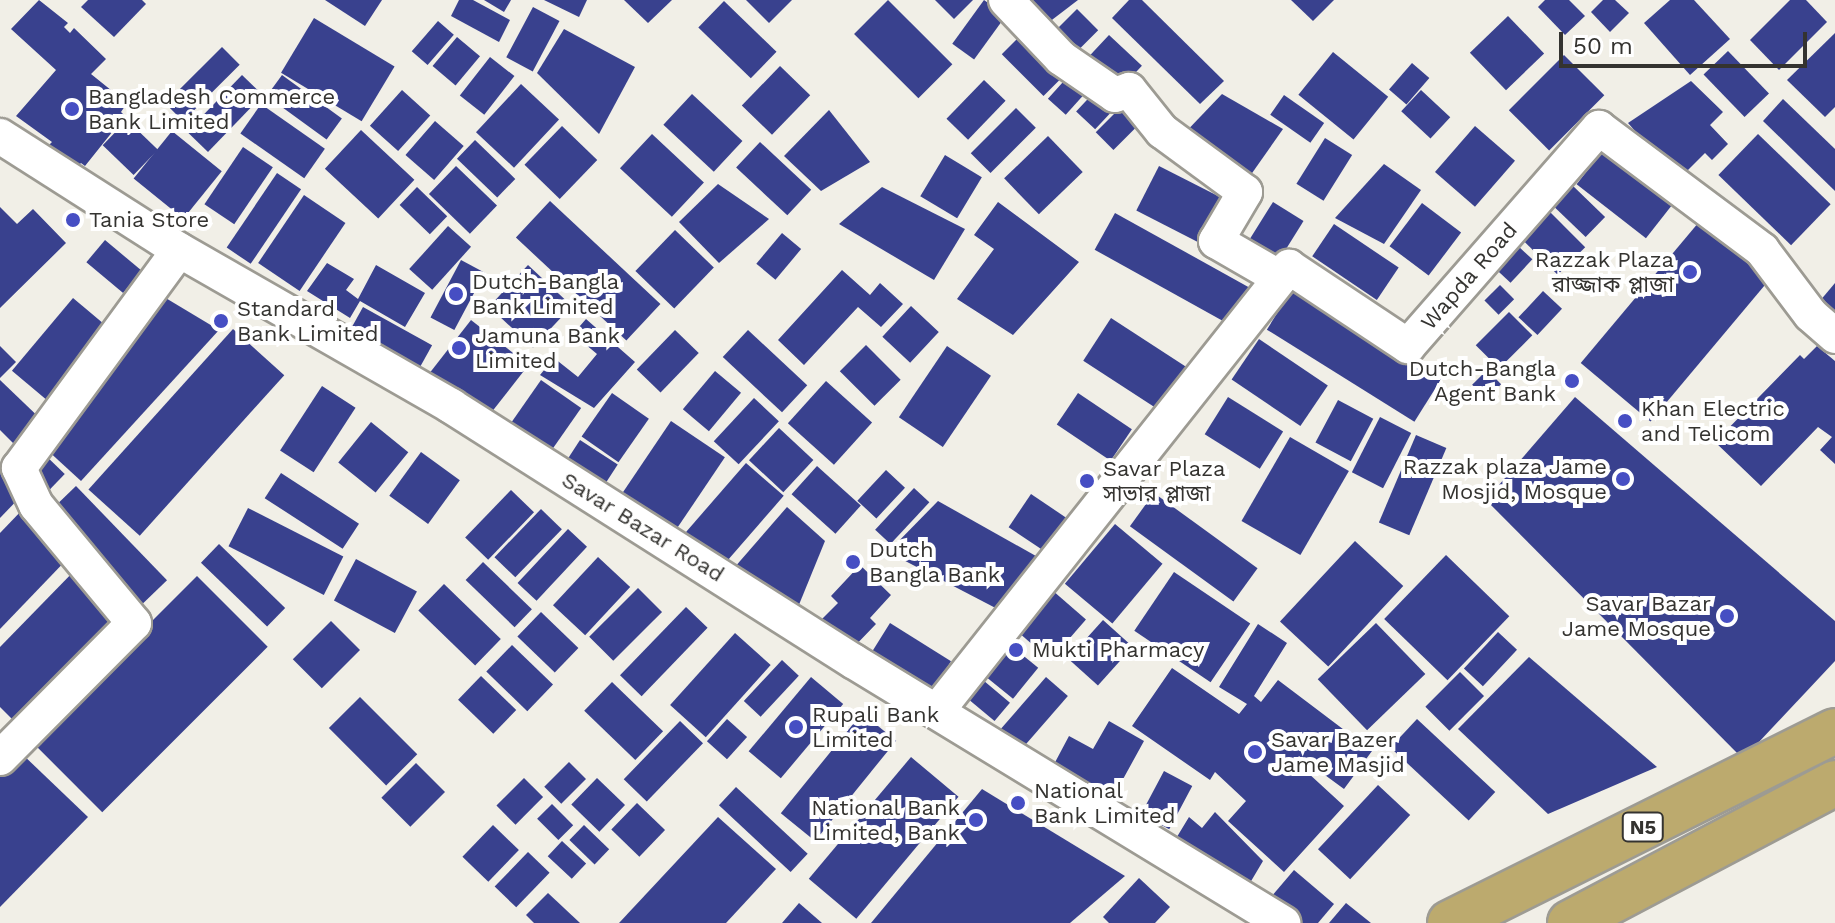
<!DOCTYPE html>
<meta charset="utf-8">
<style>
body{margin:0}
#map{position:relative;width:1835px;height:923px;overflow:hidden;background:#f1efe7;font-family:"Work Sans","Noto Sans Bengali",sans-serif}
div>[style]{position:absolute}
.building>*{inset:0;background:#39418e;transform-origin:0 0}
.roads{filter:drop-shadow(2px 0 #9d9b93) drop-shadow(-2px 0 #9d9b93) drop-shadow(0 2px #9d9b93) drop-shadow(0 -2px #9d9b93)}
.minor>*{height:34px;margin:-17px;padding:0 17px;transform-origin:17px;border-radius:17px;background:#fff}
.trunk>*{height:44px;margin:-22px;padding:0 22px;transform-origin:22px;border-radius:22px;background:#bcaa6e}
.dots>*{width:22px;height:22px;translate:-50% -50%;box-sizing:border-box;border:4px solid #fff;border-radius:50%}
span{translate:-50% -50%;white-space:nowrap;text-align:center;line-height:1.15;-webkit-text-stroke:8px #fff;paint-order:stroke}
.shield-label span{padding:2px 6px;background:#fff;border:2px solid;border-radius:6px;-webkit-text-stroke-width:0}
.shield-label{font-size:20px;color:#343330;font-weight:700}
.poi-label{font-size:22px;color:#343330}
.left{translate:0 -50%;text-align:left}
.right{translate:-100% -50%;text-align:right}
.street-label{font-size:22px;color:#343330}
.scale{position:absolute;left:1559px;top:32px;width:248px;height:36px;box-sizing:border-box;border:4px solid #343330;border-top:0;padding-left:10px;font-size:24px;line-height:28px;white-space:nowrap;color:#343330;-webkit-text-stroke:6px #fff;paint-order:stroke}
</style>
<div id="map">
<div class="building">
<div style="clip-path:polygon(39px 0,68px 23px,64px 27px,70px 33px,74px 28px,106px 59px,91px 74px,127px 103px,121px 112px,125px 116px,85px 166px,81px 163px,70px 174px,44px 150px,52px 142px,16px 116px,56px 70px,11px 29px)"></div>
<div style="clip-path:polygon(88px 0,142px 0,146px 4px,114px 37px,81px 7px)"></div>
<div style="clip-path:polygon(325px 0,382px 0,365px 26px)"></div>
<div style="clip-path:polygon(459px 0,473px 0,510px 20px,499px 42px,451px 16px)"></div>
<div style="clip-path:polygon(484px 0,511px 0,504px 12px)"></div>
<div style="clip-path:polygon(544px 0,587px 0,579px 17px)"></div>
<div style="clip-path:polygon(624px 0,672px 0,648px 23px)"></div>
<div style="clip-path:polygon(746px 0,792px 0,769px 23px)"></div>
<div style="left:888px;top:0;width:91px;height:48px;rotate:45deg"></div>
<div style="clip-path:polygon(935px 0,973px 0,954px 19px)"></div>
<div style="left:984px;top:0;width:27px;height:54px;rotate:36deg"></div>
<div style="clip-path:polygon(1024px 0,1078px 0,1044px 26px)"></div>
<div style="clip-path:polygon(1129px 0,1142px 0,1224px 81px,1200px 104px,1112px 18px)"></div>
<div style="clip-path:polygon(1291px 0,1334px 0,1313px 21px)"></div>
<div style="clip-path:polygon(1545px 0,1569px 0,1585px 16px,1565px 35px,1538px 7px)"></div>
<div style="clip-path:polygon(1603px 0,1615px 0,1629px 13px,1610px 32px,1591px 12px)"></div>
<div style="clip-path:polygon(1670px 0,1694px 0,1730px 39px,1690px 75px,1644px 23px)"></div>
<div style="clip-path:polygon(1790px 0,1806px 0,1827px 22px,1779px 70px,1750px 40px)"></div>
<div style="left:724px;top:1px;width:73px;height:37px;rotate:44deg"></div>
<div style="left:533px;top:7px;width:30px;height:57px;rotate:28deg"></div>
<div style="left:1077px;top:9px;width:30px;height:35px;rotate:45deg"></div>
<div style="left:1508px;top:16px;width:52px;height:53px;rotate:46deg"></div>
<div style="left:314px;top:18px;width:94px;height:64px;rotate:31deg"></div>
<div style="left:438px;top:21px;width:21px;height:40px;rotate:41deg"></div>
<div style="clip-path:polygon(564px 29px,635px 67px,599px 134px,537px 73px)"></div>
<div style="left:1023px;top:33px;width:59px;height:30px;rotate:45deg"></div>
<div style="clip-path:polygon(1835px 33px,1835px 107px,1825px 117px,1787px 80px)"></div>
<div style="left:1109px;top:35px;width:45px;height:36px;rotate:43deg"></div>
<div style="left:457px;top:37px;width:30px;height:38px;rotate:40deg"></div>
<div style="left:222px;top:47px;width:25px;height:80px;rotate:45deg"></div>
<div style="left:1728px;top:51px;width:59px;height:34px;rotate:46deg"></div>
<div style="left:1333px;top:52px;width:71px;height:55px;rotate:39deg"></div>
<div style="left:1564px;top:55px;width:57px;height:78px;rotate:45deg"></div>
<div style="left:490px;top:57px;width:31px;height:49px;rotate:38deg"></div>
<div style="left:1412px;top:63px;width:23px;height:35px;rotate:41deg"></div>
<div style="left:780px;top:66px;width:42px;height:55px;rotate:44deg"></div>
<div style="left:1072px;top:72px;width:24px;height:36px;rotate:42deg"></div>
<div style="left:242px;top:75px;width:29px;height:79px;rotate:44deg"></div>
<div style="left:282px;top:75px;width:74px;height:26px;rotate:36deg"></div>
<div style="left:984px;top:80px;width:30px;height:54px;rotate:44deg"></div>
<div style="clip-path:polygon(1691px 81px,1723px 112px,1710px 125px,1728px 144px,1712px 160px,1705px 153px,1678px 180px,1628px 123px)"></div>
<div style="left:521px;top:84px;width:52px;height:66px;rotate:43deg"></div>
<div style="left:1100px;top:86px;width:26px;height:35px;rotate:43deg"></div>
<div style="left:402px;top:90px;width:38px;height:48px;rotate:42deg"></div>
<div style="left:1421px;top:90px;width:40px;height:29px;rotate:43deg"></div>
<div style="left:692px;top:94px;width:69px;height:42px;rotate:43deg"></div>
<div style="clip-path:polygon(1222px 94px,1283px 129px,1250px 176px,1179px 139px)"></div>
<div style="left:1284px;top:95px;width:49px;height:24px;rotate:35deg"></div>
<div style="left:1129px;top:99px;width:25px;height:47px;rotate:45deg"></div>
<div style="clip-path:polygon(1783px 99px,1835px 149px,1835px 191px,1763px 121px)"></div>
<div style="left:261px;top:104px;width:78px;height:36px;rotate:35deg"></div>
<div style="left:1016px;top:108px;width:28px;height:64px;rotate:45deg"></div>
<div style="clip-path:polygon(829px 110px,870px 162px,821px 191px,784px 156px)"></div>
<div style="left:127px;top:120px;width:43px;height:35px;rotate:44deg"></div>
<div style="left:435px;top:121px;width:38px;height:45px;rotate:41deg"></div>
<div style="left:562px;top:126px;width:49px;height:54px;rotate:44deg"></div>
<div style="left:1475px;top:126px;width:53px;height:61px;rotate:41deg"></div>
<div style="left:361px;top:130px;width:73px;height:53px;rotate:43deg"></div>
<div style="left:172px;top:131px;width:64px;height:61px;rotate:39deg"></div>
<div style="left:652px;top:134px;width:71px;height:47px;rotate:43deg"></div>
<div style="left:1758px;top:134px;width:101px;height:57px;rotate:44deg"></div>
<div style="left:1048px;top:136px;width:50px;height:61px;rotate:46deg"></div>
<div style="left:1325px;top:138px;width:32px;height:54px;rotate:32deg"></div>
<div style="left:475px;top:140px;width:56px;height:26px;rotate:44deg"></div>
<div style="left:760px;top:142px;width:70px;height:35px;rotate:43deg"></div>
<div style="left:1608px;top:144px;width:88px;height:51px;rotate:38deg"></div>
<div style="left:243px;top:147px;width:36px;height:69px;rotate:34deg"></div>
<div style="left:945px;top:155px;width:43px;height:48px;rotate:31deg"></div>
<div style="clip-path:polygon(1384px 164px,1421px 190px,1384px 244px,1335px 218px)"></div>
<div style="left:456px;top:166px;width:57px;height:39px;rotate:44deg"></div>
<div style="left:1159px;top:166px;width:69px;height:50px;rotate:27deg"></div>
<div style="left:277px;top:173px;width:29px;height:90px;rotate:34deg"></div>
<div style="clip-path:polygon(718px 184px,769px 219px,719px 263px,679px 222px)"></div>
<div style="left:1572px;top:185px;width:46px;height:28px;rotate:44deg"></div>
<div style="left:417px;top:187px;width:42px;height:25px;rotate:44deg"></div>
<div style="clip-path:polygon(882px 187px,965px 229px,934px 280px,839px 224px)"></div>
<div style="left:304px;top:195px;width:50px;height:82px;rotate:34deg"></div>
<div style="left:550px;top:201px;width:151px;height:50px;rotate:43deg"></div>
<div style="clip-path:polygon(998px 202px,1079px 262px,1013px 335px,957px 299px,994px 249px,974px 235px)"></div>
<div style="left:1273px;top:202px;width:36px;height:49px;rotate:32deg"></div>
<div style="left:1422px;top:203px;width:49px;height:54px;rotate:37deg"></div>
<div style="clip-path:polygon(0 207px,17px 224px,33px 209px,66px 243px,0 308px)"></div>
<div style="left:1547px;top:209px;width:54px;height:39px;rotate:45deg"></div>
<div style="left:1115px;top:213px;width:155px;height:42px;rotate:29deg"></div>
<div style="left:1699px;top:222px;width:91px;height:184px;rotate:40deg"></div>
<div style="left:1334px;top:224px;width:78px;height:39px;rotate:34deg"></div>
<div style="left:448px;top:226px;width:31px;height:58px;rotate:42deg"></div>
<div style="left:675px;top:230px;width:54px;height:57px;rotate:44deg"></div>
<div style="left:782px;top:233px;width:25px;height:40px;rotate:40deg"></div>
<div style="left:105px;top:240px;width:48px;height:29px;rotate:40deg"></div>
<div style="left:1517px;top:245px;width:21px;height:32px;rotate:43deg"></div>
<div style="left:461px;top:260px;width:27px;height:65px;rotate:28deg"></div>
<div style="clip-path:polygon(327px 263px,354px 279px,346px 290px,358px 299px,376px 265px,425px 293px,405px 327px,360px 301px,350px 318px,307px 291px)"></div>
<div style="left:528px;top:265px;width:60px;height:57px;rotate:43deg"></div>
<div style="clip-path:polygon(842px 270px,870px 295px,880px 283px,903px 304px,881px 327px,858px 307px,804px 365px,778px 340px)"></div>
<div style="left:1296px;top:283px;width:174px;height:55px;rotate:32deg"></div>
<div style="clip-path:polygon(1835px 283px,1835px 315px,1819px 302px)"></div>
<div style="left:1500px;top:285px;width:20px;height:22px;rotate:45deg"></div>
<div style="left:1543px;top:291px;width:26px;height:36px;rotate:43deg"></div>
<div style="clip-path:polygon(159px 294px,219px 330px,81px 481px,45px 448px)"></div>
<div style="left:73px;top:298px;width:56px;height:95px;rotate:40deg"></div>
<div style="left:911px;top:306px;width:38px;height:42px;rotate:43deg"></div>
<div style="left:363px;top:307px;width:79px;height:38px;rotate:29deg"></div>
<div style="left:1509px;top:312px;width:33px;height:47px;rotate:45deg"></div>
<div style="left:1111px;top:318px;width:94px;height:51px;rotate:33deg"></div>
<div style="clip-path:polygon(586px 319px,635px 362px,594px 408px,540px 375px,554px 358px,578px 377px,597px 354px,573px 334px)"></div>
<div style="left:471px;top:320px;width:73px;height:70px;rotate:38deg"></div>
<div style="left:233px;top:329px;width:69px;height:216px;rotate:42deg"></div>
<div style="left:675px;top:330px;width:33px;height:55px;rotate:44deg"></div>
<div style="left:748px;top:330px;width:81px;height:37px;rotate:43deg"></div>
<div style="left:1259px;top:339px;width:83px;height:49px;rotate:34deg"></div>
<div style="left:866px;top:345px;width:49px;height:37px;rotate:45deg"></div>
<div style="clip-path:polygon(0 346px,16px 362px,0 378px)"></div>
<div style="left:947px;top:346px;width:53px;height:86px;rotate:34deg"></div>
<div style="clip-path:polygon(1817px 346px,1835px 361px,1835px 464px,1820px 450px,1832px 437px,1818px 427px,1761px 486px,1715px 442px,1800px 355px,1804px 359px)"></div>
<div style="left:1487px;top:370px;width:20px;height:21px;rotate:45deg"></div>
<div style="left:715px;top:371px;width:34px;height:50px;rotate:40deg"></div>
<div style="clip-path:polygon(0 380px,48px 426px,22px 452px,0 430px)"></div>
<div style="left:541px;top:380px;width:49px;height:60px;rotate:35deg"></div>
<div style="left:826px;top:381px;width:62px;height:57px;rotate:42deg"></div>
<div style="left:322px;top:386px;width:40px;height:77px;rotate:33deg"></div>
<div style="left:612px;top:393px;width:45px;height:53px;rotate:35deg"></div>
<div style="left:1078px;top:393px;width:65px;height:38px;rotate:34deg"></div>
<div style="left:1228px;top:397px;width:65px;height:44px;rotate:32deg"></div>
<div style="clip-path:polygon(1575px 397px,1835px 621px,1835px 661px,1743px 759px,1486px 500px)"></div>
<div style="left:754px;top:398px;width:34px;height:59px;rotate:43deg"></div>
<div style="left:1338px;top:400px;width:40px;height:48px;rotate:28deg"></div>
<div style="left:1380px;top:417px;width:35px;height:62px;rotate:27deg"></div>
<div style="left:671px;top:421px;width:65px;height:95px;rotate:34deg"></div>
<div style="left:371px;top:422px;width:48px;height:52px;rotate:39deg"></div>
<div style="left:779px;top:428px;width:47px;height:44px;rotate:43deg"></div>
<div style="left:1416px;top:435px;width:33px;height:95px;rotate:23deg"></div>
<div style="left:1290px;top:437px;width:68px;height:97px;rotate:30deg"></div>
<div style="left:580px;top:440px;width:45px;height:34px;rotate:33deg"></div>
<div style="left:41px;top:451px;width:33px;height:26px;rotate:44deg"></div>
<div style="left:421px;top:452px;width:48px;height:54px;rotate:36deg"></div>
<div style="left:746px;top:463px;width:50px;height:96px;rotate:41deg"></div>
<div style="left:817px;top:466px;width:59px;height:38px;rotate:42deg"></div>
<div style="clip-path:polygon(0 467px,25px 492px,0 518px)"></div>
<div style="left:886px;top:470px;width:26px;height:42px;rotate:43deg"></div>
<div style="left:281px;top:473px;width:93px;height:30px;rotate:33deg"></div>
<div style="left:76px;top:486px;width:131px;height:40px;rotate:46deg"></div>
<div style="left:914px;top:488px;width:21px;height:57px;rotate:43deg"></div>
<div style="left:511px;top:490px;width:32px;height:66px;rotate:44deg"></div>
<div style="left:1154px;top:493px;width:128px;height:41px;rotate:36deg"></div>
<div style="left:1031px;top:494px;width:50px;height:40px;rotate:34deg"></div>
<div style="clip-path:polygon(938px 501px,1043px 560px,1009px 615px,888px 552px)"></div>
<div style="clip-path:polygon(25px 507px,73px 553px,0 629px,0 533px)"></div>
<div style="clip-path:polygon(787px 507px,825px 541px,796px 612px,734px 568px)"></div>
<div style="left:248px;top:508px;width:107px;height:43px;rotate:27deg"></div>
<div style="left:541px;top:509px;width:29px;height:67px;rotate:44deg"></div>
<div style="left:1115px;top:524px;width:62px;height:78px;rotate:40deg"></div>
<div style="left:568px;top:529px;width:26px;height:74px;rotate:43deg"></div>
<div style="left:1355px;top:541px;width:66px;height:110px;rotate:43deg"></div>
<div style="left:219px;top:544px;width:92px;height:26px;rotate:44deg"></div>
<div style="left:1446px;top:555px;width:88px;height:89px;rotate:44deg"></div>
<div style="left:598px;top:557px;width:44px;height:66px;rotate:43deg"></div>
<div style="left:356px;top:559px;width:69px;height:47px;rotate:28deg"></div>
<div style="left:483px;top:562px;width:68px;height:25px;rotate:44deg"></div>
<div style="clip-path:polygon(860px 565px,891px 595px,870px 618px,876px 624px,850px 651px,819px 622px,838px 603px,831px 596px)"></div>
<div style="clip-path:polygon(79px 566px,120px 622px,18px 725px,0 707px,0 647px)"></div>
<div style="left:1174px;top:572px;width:92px;height:71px;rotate:34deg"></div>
<div style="left:197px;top:576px;width:100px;height:234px;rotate:45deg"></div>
<div style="left:444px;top:584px;width:79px;height:37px;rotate:44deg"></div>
<div style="left:638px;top:588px;width:34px;height:69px;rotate:45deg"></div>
<div style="left:1052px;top:590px;width:45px;height:54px;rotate:41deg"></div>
<div style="left:686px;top:607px;width:30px;height:95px;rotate:44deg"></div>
<div style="left:541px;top:612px;width:52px;height:34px;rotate:44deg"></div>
<div style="left:1103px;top:620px;width:40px;height:52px;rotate:42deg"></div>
<div style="left:331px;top:621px;width:41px;height:54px;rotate:45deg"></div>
<div style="left:890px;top:623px;width:72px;height:43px;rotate:32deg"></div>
<div style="left:1376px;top:623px;width:71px;height:81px;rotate:46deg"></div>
<div style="clip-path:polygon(1258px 624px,1287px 643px,1254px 696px,1261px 702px,1278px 680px,1372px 751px,1344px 789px,1299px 756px,1295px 761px,1344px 806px,1284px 872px,1228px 821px,1246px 801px,1215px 772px,1210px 780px,1132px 726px,1172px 668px,1239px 714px,1247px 704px,1219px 687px)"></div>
<div style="left:1498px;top:632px;width:26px;height:50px;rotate:43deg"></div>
<div style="left:735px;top:633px;width:48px;height:97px;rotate:42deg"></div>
<div style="left:1004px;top:640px;width:44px;height:40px;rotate:39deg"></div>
<div style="left:512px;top:645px;width:57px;height:37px;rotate:44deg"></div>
<div style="clip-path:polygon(1529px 657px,1657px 767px,1548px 814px,1458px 729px)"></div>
<div style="left:782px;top:660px;width:23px;height:56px;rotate:43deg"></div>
<div style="left:1460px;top:672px;width:34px;height:49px;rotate:45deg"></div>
<div style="left:977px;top:675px;width:43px;height:24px;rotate:40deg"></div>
<div style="left:481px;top:676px;width:49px;height:33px;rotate:44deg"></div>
<div style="left:811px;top:677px;width:42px;height:97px;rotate:40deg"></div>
<div style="left:1046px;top:677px;width:29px;height:72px;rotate:41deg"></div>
<div style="left:612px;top:682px;width:71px;height:40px;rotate:44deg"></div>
<div style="left:360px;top:697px;width:81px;height:44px;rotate:45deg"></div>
<div style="left:862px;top:713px;width:44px;height:129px;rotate:39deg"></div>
<div style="left:727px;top:719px;width:27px;height:30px;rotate:42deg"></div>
<div style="left:1417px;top:719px;width:107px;height:39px;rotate:43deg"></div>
<div style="left:680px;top:721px;width:32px;height:81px;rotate:44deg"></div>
<div style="clip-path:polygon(1109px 721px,1144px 741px,1111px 801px,1052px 768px,1069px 736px,1093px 749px)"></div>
<div style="clip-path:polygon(20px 752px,88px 817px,0 907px,0 773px)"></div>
<div style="left:911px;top:757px;width:62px;height:159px;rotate:40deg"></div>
<div style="left:569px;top:762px;width:24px;height:35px;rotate:45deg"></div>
<div style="left:416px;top:763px;width:41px;height:49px;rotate:45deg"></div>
<div style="left:1164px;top:771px;width:32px;height:49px;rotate:28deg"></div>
<div style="left:524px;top:778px;width:27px;height:39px;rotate:45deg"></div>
<div style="left:597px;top:778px;width:39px;height:37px;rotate:44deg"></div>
<div style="left:1378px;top:785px;width:44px;height:88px;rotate:43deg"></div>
<div style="left:736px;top:787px;width:98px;height:25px;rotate:43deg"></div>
<div style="clip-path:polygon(982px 789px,1125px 876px,1070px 923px,871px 923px)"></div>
<div style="left:637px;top:803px;width:39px;height:37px;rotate:44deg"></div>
<div style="left:552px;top:804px;width:30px;height:21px;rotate:45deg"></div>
<div style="clip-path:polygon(1215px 812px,1263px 861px,1244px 893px,1169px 850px,1189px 817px,1202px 828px)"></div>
<div style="clip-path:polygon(718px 817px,776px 869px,726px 923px,619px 923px)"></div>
<div style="left:493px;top:825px;width:36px;height:44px;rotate:44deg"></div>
<div style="left:584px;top:825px;width:35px;height:21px;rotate:44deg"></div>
<div style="left:562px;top:841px;width:33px;height:21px;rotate:43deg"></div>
<div style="left:528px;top:852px;width:30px;height:48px;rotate:44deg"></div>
<div style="clip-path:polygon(1294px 870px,1334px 904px,1318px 923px,1301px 923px,1271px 897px)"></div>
<div style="clip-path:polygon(1139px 878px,1170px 907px,1155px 923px,1109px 923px,1103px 917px)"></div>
<div style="clip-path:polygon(548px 893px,580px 923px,534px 923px,526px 915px)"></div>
<div style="clip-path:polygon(799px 903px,822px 923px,782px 923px)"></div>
<div style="clip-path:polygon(1346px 903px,1371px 923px,1329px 923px)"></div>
</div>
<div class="roads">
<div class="minor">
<div style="left:1006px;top:0;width:80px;rotate:46.5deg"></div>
<div style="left:1061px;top:58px;width:65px;rotate:34.4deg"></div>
<div style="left:1115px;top:95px;width:15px;rotate:-20deg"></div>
<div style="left:1129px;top:90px;width:53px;rotate:51.2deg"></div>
<div style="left:1162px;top:131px;width:103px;rotate:36.3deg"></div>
<div style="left:1245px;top:192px;width:57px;rotate:120.6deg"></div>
<div style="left:1216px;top:241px;width:74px;rotate:30deg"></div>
<div style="left:0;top:136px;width:212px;rotate:32.5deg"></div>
<div style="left:179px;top:250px;width:314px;rotate:29.8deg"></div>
<div style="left:451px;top:406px;width:476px;rotate:32.4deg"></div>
<div style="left:853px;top:661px;width:504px;rotate:31.35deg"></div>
<div style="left:937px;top:711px;width:567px;rotate:-51.59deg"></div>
<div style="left:1289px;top:267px;width:143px;rotate:33.6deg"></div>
<div style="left:1408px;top:346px;width:290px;rotate:-48.8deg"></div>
<div style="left:1599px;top:128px;width:204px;rotate:36.8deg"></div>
<div style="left:1762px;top:250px;width:81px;rotate:53deg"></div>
<div style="left:1811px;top:315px;width:32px;rotate:41deg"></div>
<div style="left:0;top:758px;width:190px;rotate:-45.2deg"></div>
<div style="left:134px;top:623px;width:153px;rotate:-129.7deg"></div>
<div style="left:36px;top:505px;width:41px;rotate:-114.7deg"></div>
<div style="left:19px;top:468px;width:270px;rotate:-53.7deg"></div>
</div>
<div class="trunk">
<div style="left:1450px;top:923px;width:430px;rotate:-26.5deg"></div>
<div style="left:1570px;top:923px;width:300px;rotate:-27.8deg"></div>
</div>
</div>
<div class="dots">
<div style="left:72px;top:109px;background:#464ec3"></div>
<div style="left:73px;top:220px;background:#464ec3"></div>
<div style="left:1690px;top:272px;background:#464ec3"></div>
<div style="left:456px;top:294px;background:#464ec3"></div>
<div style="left:221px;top:321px;background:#464ec3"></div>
<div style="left:459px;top:348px;background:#464ec3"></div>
<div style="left:1572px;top:381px;background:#464ec3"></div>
<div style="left:1625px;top:421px;background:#464ec3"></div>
<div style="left:1623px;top:479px;background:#464ec3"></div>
<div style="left:1087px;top:481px;background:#464ec3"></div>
<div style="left:853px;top:562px;background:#464ec3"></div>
<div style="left:1727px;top:616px;background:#464ec3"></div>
<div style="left:1016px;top:650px;background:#464ec3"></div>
<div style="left:796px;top:727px;background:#464ec3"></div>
<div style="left:1255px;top:752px;background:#464ec3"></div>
<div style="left:1018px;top:803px;background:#464ec3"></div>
<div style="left:976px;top:820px;background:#464ec3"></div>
</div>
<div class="shield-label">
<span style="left:1643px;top:827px">N5</span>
</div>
<div class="poi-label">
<span class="left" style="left:88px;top:109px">Bangladesh Commerce<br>Bank Limited</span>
<span class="left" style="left:89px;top:220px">Tania Store</span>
<span class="right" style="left:1674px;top:272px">Razzak Plaza<br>রাজ্জাক প্লাজা</span>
<span class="left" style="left:472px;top:294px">Dutch-Bangla<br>Bank Limited</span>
<span class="left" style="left:237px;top:321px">Standard<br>Bank Limited</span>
<span class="left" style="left:475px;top:348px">Jamuna Bank<br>Limited</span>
<span class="right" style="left:1556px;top:381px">Dutch-Bangla<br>Agent Bank</span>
<span class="left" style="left:1641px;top:421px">Khan Electric<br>and Telicom</span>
<span class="right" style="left:1607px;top:479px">Razzak plaza Jame<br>Mosjid, Mosque</span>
<span class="left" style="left:1103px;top:481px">Savar Plaza<br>সাভার প্লাজা</span>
<span class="left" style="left:869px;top:562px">Dutch<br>Bangla Bank</span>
<span class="right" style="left:1711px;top:616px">Savar Bazar<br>Jame Mosque</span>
<span class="left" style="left:1032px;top:650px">Mukti Pharmacy</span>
<span class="left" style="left:812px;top:727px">Rupali Bank<br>Limited</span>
<span class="left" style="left:1271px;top:752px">Savar Bazer<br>Jame Masjid</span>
<span class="left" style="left:1034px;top:803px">National<br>Bank Limited</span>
<span class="right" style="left:960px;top:820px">National Bank<br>Limited, Bank</span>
</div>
<div class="street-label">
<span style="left:1469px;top:276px;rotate:-49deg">Wapda Road</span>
<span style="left:643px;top:527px;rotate:32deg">Savar Bazar Road</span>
</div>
<div class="scale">50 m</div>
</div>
